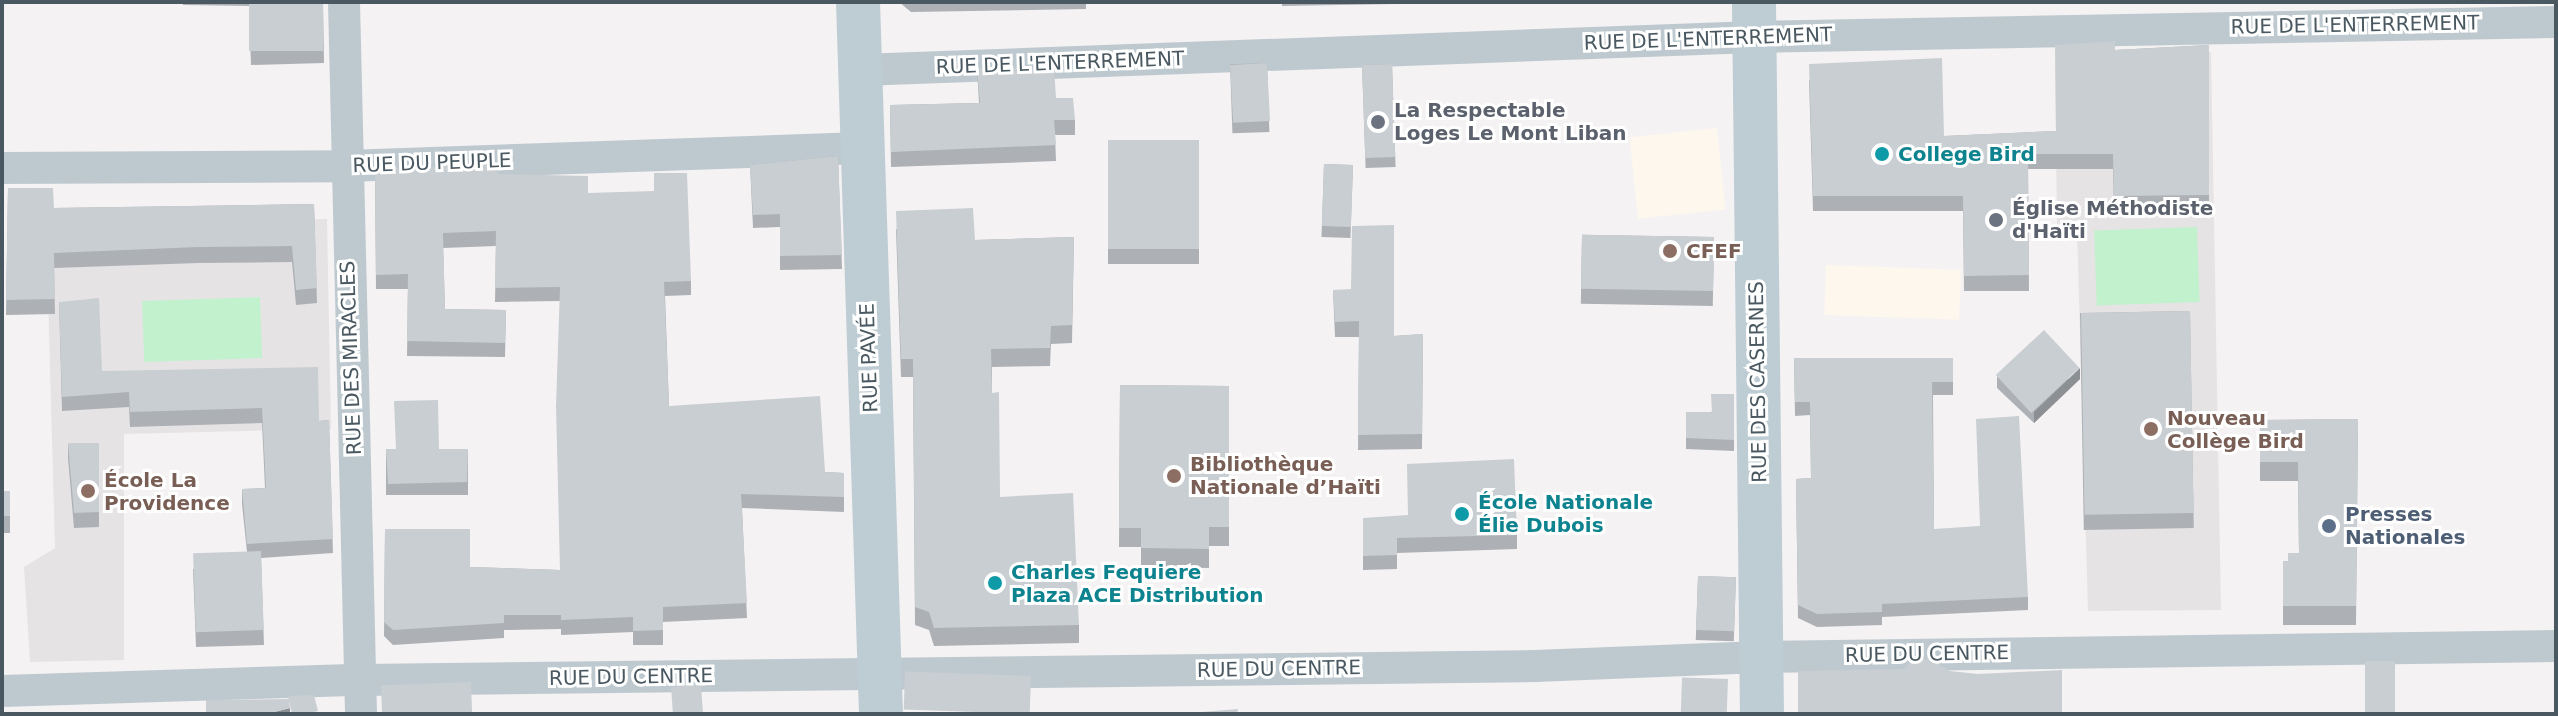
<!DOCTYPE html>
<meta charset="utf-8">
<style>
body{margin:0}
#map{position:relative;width:2558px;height:716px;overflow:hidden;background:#f5f2f3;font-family:"DejaVu Sans",sans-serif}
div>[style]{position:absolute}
.commercial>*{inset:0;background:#fdf7ee;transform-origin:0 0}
.education>*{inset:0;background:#e6e3e5}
.green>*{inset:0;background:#c2f1ce;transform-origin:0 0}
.minor>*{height:32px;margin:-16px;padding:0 16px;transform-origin:16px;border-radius:16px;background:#bec9cf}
.secondary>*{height:44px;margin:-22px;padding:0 22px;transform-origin:22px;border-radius:22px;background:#beccd4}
.wall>*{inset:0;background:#adb1b5;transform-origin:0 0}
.shaded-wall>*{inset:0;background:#8d9093}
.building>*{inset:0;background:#c9ced2;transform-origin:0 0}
.dots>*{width:22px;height:22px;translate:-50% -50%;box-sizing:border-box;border:4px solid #fff;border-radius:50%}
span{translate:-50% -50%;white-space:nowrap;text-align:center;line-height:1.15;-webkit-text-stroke:6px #fff;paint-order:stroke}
.street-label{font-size:20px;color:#4a5961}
.worship-label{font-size:20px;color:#5b616d;font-weight:700}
.left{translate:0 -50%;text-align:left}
.culture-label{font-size:20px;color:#0d838f;font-weight:700}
.education-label{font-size:20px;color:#785e54;font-weight:700}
.service-label{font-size:20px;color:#4e5e75;font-weight:700}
.frame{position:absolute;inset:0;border:4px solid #4a5961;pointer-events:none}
</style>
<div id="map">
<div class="commercial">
<div style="left:1717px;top:128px;width:82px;height:88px;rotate:84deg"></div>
<div style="left:1826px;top:265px;width:135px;height:50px;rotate:2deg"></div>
</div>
<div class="education">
<div style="clip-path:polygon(2211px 52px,2221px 610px,2088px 611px,2077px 228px,2057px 228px,2055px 60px)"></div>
<div style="clip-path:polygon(327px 219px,331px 429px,124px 434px,124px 660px,30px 662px,24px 567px,55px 548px,46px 224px)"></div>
</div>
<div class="green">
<div style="left:2197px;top:227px;width:75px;height:103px;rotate:88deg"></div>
<div style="left:260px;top:297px;width:61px;height:118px;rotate:88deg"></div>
</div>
<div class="minor">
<div style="left:344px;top:2px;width:712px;rotate:88.63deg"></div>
<div style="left:860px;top:70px;width:895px;rotate:-2.11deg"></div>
<div style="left:1754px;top:37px;width:802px;rotate:-1.07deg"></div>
<div style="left:2px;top:168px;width:344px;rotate:-0.3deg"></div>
<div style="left:346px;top:166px;width:515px;rotate:-2deg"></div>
<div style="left:2px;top:691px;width:358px;rotate:-1.8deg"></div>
<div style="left:360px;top:680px;width:1175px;rotate:-0.68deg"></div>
<div style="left:1535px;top:666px;width:226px;rotate:-2.3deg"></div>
<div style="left:1761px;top:657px;width:795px;rotate:-0.79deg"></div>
</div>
<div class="secondary">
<div style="left:858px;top:2px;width:712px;rotate:88.15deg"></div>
<div style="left:1754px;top:2px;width:712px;rotate:89.36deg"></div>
</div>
<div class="wall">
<div style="clip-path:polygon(183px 2px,323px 2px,324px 63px,251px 65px,249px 6px,183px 5px)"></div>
<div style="clip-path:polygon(899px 2px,1086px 2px,1086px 9px,911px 12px)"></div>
<div style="clip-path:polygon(1282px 2px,1455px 2px,1455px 3px,1282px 6px)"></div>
<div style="clip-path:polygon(2209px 45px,2209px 210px,2114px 211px,2113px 169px,2028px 169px,2029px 291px,1964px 291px,1963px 211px,1813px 211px,1809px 80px,1944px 136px,2056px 131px,2115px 50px)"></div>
<div style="left:1267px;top:63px;width:69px;height:37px;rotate:88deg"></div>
<div style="left:1392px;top:64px;width:103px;height:30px;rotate:88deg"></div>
<div style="clip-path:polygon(977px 69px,1056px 98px,1075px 120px,1075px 135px,1055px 135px,1056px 161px,891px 167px,890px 105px,979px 103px)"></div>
<div style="left:1199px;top:140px;width:124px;height:91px;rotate:90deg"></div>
<div style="clip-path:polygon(838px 156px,842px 269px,780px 270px,780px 227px,753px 228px,750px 165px)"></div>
<div style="left:1353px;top:165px;width:73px;height:29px;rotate:92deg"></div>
<div style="clip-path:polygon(375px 169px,497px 174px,588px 193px,691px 281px,691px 295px,665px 296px,669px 406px,825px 472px,844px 473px,844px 512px,742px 508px,747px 618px,663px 622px,663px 645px,633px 645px,633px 632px,561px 635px,561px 629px,504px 630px,504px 638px,393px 645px,384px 636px,385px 529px,470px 567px,560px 570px,560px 301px,495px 302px,496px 246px,443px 248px,445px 309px,506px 310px,505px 357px,407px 356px,408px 289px,376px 289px)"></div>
<div style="clip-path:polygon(8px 188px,54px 208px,314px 204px,317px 303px,296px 305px,292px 262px,198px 263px,54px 268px,55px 314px,6px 315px)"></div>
<div style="clip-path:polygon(896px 229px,975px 240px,1074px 237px,1072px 343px,1051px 344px,1050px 366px,992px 367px,992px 393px,1000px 497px,1079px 625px,1079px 643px,934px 646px,929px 630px,915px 625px,913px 377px,901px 377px)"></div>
<div style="left:1714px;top:237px;width:69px;height:132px;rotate:91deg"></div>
<div style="clip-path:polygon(1333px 290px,1394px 336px,1423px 334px,1422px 449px,1358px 450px,1359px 337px,1335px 337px)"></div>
<div style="clip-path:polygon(59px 302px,102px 371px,319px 421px,329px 420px,333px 553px,261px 558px,264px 645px,196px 647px,193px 569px,247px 552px,242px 504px,242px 489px,265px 488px,262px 423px,130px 427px,129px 407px,62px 411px)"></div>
<div style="left:2190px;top:311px;width:217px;height:110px;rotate:89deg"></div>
<div style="clip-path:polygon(1794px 358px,1953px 358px,1953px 395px,1933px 395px,1934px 529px,2028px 597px,2028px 610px,1882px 617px,1882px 625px,1817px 627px,1798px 618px,1796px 479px,1811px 478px,1810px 415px,1795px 416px)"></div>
<div style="clip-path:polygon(1997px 377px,2080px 379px,2034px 423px,1997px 388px)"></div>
<div style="clip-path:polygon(1120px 385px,1229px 386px,1229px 546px,1209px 546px,1209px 568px,1141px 567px,1141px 547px,1119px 547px)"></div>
<div style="clip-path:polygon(1734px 394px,1734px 451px,1686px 449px,1686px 438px,1711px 412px)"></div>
<div style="clip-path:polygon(2358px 419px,2356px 625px,2283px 625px,2283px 561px,2288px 561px,2299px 553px,2298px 481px,2260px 481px,2260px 420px)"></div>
<div style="clip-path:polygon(68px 443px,99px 443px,99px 527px,74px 528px,68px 458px)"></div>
<div style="left:386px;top:449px;width:82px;height:46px"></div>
<div style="left:2px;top:491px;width:8px;height:42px"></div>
<div style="clip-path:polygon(1363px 518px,1517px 535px,1517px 549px,1397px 553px,1397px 569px,1363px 570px)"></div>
<div style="left:1698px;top:576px;width:38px;height:64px;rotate:2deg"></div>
</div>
<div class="shaded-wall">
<div style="clip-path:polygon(2080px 368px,2080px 379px,2034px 423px,2034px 412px)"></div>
<div style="clip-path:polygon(290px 708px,290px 714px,266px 714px)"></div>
</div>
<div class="building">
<div style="left:249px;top:2px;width:74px;height:49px"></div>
<div style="clip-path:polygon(2115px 41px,2115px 50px,2209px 45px,2209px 195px,2114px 196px,2113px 154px,2028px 154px,2029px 275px,1964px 276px,1963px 196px,1813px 196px,1809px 64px,1942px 58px,1944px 136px,2056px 131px,2055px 45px)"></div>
<div style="left:1267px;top:63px;width:58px;height:37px;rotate:87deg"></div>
<div style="left:1392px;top:64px;width:93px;height:30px;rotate:88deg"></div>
<div style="clip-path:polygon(1054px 67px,1056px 98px,1073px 98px,1075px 120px,1054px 120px,1056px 145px,891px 152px,890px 105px,980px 103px,977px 69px)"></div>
<div style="left:1199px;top:140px;width:109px;height:91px;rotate:90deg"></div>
<div style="clip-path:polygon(838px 156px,842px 255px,780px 256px,780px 214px,753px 215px,750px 165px)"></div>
<div style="clip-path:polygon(497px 165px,497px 174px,588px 176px,588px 193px,654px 191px,654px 173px,687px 173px,691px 281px,664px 282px,669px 406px,820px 396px,825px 472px,844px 473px,844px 497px,741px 494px,747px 603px,663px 607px,663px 630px,633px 631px,633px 617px,561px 620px,561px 615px,504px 615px,504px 623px,393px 630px,384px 622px,385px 529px,470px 529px,470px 567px,560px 570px,556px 406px,560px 287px,495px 288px,496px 231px,443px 233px,445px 309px,506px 310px,505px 343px,407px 341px,408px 274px,376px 275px,375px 169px)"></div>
<div style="left:1353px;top:165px;width:62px;height:29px;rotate:92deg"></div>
<div style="clip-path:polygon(8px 188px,53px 188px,54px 208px,314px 204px,317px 288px,296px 290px,292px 246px,198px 247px,54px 253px,55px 299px,6px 300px)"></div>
<div style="clip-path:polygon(973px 208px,975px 240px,1074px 237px,1072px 325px,1051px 326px,1050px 348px,991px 349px,992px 393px,999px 392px,1000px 497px,1073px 493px,1079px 625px,934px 628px,929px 612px,915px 607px,913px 359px,901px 359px,896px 211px)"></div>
<div style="clip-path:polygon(1394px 225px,1394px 336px,1423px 334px,1422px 434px,1358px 435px,1359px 321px,1335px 322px,1333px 290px,1351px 289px,1352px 226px)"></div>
<div style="left:1714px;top:237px;width:54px;height:132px;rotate:91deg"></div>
<div style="clip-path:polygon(99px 298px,102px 371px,318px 367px,319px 421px,329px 420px,333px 539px,247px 544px,242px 489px,266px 488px,262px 408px,130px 412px,129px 392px,62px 397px,59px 302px)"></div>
<div style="left:2190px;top:311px;width:202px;height:109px;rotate:89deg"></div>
<div style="left:2044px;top:330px;width:52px;height:66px;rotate:47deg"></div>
<div style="clip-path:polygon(1794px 358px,1953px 358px,1953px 382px,1932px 382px,1934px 529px,1980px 526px,1976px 419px,2019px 416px,2028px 597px,1882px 604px,1882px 612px,1817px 614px,1798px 605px,1796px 479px,1811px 478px,1810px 402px,1795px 402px)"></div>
<div style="clip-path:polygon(1120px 385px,1229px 386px,1229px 527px,1209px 527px,1209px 549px,1141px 548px,1141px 528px,1119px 528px)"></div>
<div style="clip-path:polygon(1711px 394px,1734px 394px,1734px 440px,1686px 438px,1686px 412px,1712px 412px)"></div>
<div style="clip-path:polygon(438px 400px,439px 449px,468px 449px,467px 482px,388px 484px,386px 449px,396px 449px,394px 401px)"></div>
<div style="clip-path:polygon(2358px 419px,2356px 606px,2283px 606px,2283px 561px,2288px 561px,2288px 553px,2299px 553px,2298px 462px,2260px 462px,2260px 420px)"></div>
<div style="clip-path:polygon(68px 443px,99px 443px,99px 512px,74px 513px)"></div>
<div style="clip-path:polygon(1514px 459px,1517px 535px,1397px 538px,1397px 555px,1363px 556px,1363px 518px,1408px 515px,1407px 464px)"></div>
<div style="left:2px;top:491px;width:8px;height:25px"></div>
<div style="left:261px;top:551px;width:79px;height:68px;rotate:88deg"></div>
<div style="left:1698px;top:576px;width:38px;height:54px;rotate:2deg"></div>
<div style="clip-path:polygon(1930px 659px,1950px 671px,1978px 674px,2062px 670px,2062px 714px,1798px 714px,1798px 671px,1904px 669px,1911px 661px)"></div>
<div style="left:2365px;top:661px;width:30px;height:53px"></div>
<div style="left:1031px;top:676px;width:38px;height:126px;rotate:92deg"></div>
<div style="left:1728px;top:679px;width:35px;height:46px;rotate:92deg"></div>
<div style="left:471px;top:682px;width:32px;height:90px;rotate:88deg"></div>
<div style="left:701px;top:685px;width:29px;height:30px;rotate:86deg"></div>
<div style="clip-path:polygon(314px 695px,318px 711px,305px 714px,292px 714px,288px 696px)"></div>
<div style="clip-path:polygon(289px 699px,290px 708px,266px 714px,206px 714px,206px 700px)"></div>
<div style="clip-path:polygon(1238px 709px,1237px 714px,1177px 714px)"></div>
</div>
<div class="dots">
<div style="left:1378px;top:122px;background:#6b7280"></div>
<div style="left:1882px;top:154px;background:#0f9aa8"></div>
<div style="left:1996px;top:220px;background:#6b7280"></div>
<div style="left:1670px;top:251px;background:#8d6e63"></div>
<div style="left:2151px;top:429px;background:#8d6e63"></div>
<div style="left:1174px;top:476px;background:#8d6e63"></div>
<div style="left:88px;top:491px;background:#8d6e63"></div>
<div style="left:1462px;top:514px;background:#0f9aa8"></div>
<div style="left:2329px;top:526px;background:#5c6f8a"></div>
<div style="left:995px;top:583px;background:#0f9aa8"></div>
</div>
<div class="street-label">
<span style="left:2355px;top:25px;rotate:-1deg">RUE DE L'ENTERREMENT</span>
<span style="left:1708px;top:39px;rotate:-2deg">RUE DE L'ENTERREMENT</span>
<span style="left:1060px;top:63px;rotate:-2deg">RUE DE L'ENTERREMENT</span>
<span style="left:432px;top:163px;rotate:-2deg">RUE DU PEUPLE</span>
<span style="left:351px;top:358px;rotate:-92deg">RUE DES MIRACLES</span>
<span style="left:869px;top:358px;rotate:-92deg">RUE PAVÉE</span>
<span style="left:1758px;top:382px;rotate:-91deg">RUE DES CASERNES</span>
<span style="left:1927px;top:654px;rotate:-1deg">RUE DU CENTRE</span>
<span style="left:1279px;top:669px;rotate:-1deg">RUE DU CENTRE</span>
<span style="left:631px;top:677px;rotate:-1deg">RUE DU CENTRE</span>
</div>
<div class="worship-label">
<span class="left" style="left:1394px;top:122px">La Respectable<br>Loges Le Mont Liban</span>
<span class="left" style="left:2012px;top:220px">Église Méthodiste<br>d'Haïti</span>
</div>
<div class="culture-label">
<span class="left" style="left:1898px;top:154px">College Bird</span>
<span class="left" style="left:1478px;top:514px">École Nationale<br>Élie Dubois</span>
<span class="left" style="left:1011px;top:584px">Charles Fequiere<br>Plaza ACE Distribution</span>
</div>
<div class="education-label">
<span class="left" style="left:1686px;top:251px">CFEF</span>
<span class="left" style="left:2167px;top:430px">Nouveau<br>Collège Bird</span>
<span class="left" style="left:1190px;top:476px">Bibliothèque<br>Nationale d’Haïti</span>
<span class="left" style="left:104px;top:492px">École La<br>Providence</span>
</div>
<div class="service-label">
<span class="left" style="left:2345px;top:526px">Presses<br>Nationales</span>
</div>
<div class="frame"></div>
</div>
